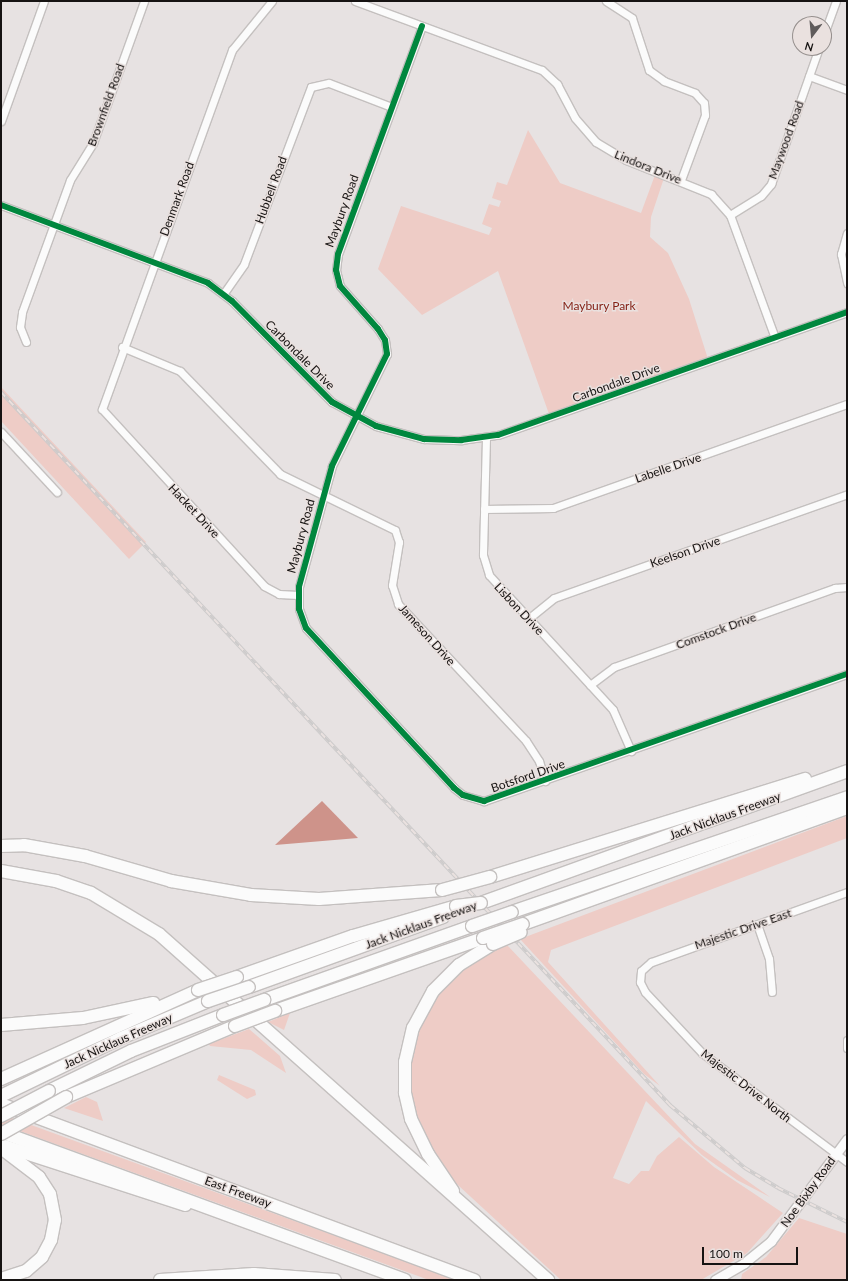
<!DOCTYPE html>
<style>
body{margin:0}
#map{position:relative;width:848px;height:1281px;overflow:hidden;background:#e7e2e2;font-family:Lato,sans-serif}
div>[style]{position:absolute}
.green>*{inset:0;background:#eeccc6}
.water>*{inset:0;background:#ce938a}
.roads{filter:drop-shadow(1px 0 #c4c0bf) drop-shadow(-1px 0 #c4c0bf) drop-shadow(0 1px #c4c0bf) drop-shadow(0 -1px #c4c0bf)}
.street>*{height:7px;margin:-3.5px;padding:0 3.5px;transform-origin:3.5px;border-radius:3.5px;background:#fbfbfb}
.secondary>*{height:9px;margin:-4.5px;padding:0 4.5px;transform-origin:4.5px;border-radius:4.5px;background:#fbfbfb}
.highway>*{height:12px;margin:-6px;padding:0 6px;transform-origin:6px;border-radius:6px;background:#fbfbfb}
.rail>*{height:3.5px;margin-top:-1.75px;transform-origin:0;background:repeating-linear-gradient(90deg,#eae1df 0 6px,#cdcbcb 0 12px);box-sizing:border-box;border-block:1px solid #cdcbcb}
.bridges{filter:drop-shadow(1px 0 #c4c0bf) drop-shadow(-1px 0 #c4c0bf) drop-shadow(0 1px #c4c0bf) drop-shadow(0 -1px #c4c0bf)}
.highway-bridge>*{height:12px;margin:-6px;padding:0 6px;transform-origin:6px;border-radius:6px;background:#fbfbfb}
.cycleway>*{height:6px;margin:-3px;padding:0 3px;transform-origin:3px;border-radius:3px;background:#00873e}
span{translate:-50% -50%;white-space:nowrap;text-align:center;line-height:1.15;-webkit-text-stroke:3px #eae1df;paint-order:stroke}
.street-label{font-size:12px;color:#161312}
.park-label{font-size:12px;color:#862318}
.frame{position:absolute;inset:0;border:2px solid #161312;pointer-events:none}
.north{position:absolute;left:792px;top:16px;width:40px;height:40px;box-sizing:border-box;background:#eae1df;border:1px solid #958f8d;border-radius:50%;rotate:196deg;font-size:11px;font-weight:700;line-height:16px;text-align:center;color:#161312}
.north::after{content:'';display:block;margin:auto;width:14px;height:18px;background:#5f5b5b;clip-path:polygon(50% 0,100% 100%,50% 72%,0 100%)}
.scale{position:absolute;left:702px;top:1247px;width:96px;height:18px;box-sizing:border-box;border:2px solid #161312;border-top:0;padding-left:5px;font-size:12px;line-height:14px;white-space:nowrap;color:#161312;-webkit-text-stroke:3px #eae1df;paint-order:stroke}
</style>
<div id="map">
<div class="green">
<div style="clip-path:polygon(528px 130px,560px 183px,641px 213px,655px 175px,664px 178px,651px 217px,650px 237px,668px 253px,689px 299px,708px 359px,549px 414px,498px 271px,422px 315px,378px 269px,401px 206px,489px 235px,492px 228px,482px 224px,489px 204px,499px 207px,501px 201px,492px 198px,497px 182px,507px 185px)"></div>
<div style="clip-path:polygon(1px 387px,146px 542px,129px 559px,1px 421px)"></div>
<div style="clip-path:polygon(847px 816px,847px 838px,551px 950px,548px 962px,660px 1086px,644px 1074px,520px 939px)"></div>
<div style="clip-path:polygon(506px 944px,695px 1144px,770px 1197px,737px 1180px,702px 1155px,646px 1101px,613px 1178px,629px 1184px,641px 1171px,649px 1171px,657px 1156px,679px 1137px,714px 1167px,783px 1213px,747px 1253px,701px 1280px,561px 1280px,446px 1174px,413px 1113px,408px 1072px,421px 1019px,444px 985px,472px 961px)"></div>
<div style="clip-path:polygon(290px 1013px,284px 1030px,268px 1022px)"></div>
<div style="clip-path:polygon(249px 1029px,280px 1056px,286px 1073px,251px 1050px,210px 1046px,209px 1044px)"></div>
<div style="clip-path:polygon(219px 1075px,255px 1090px,256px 1095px,247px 1099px,217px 1080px)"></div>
<div style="clip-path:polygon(86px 1097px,97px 1102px,103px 1121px,64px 1108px)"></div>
<div style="clip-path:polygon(1px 1114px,396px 1258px,454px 1280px,429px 1280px,47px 1141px,1px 1124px)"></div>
<div style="clip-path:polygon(799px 1218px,847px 1234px,847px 1280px,741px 1280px,742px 1274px,766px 1257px)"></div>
</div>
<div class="water">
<div style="clip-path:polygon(322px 801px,358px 838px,275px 845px)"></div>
</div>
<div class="roads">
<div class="street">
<div style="left:272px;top:1px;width:63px;rotate:129.2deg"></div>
<div style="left:232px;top:50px;width:382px;rotate:109.9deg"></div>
<div style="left:102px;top:409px;width:240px;rotate:47.5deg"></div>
<div style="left:264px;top:586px;width:17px;rotate:28deg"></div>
<div style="left:279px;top:594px;width:19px;rotate:3deg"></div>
<div style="left:355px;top:1px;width:199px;rotate:20.3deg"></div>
<div style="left:542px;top:70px;width:21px;rotate:43deg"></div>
<div style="left:557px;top:84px;width:38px;rotate:62deg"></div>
<div style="left:575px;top:118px;width:32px;rotate:49deg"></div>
<div style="left:596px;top:142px;width:35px;rotate:31deg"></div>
<div style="left:626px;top:160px;width:92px;rotate:21.8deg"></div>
<div style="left:711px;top:194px;width:28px;rotate:48deg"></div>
<div style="left:730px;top:215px;width:131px;rotate:69.9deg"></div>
<div style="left:606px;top:1px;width:31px;rotate:33deg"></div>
<div style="left:632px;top:18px;width:55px;rotate:71.9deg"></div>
<div style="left:649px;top:70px;width:19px;rotate:36deg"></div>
<div style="left:664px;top:81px;width:33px;rotate:21deg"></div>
<div style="left:695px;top:93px;width:13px;rotate:48deg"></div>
<div style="left:704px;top:103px;width:12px;rotate:85deg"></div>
<div style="left:705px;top:115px;width:69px;rotate:110.3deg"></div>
<div style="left:422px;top:26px;width:243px;rotate:110.2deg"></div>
<div style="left:338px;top:254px;width:16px;rotate:97deg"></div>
<div style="left:336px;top:270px;width:16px;rotate:76deg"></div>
<div style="left:340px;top:286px;width:57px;rotate:48.5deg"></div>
<div style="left:378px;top:329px;width:13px;rotate:58deg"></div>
<div style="left:385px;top:340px;width:14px;rotate:82deg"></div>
<div style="left:387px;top:354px;width:125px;rotate:116.2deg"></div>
<div style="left:332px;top:466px;width:125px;rotate:105.3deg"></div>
<div style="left:299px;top:587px;width:22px;rotate:90deg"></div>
<div style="left:299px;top:609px;width:20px;rotate:70deg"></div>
<div style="left:306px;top:628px;width:218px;rotate:47.2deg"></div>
<div style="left:454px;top:788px;width:11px;rotate:38deg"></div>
<div style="left:463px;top:795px;width:22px;rotate:16deg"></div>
<div style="left:484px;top:801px;width:385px;rotate:-19.3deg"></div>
<div style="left:824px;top:34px;width:35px;rotate:-70deg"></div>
<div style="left:809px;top:76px;width:40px;rotate:20.2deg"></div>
<div style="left:1px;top:121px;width:127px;rotate:-70.3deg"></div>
<div style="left:1px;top:205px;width:221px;rotate:20.6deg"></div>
<div style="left:208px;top:283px;width:30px;rotate:37deg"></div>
<div style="left:232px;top:301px;width:142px;rotate:45.3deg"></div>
<div style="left:332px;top:402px;width:50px;rotate:28.6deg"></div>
<div style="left:376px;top:426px;width:50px;rotate:15.2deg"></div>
<div style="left:424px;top:439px;width:37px;rotate:2deg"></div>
<div style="left:461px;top:440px;width:37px;rotate:-8deg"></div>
<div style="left:498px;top:435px;width:370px;rotate:-19.4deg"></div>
<div style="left:730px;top:215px;width:36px;rotate:-32deg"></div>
<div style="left:761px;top:196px;width:16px;rotate:-50deg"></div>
<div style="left:771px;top:184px;width:144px;rotate:-70.6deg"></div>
<div style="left:847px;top:233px;width:22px;rotate:106deg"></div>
<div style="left:841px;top:254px;width:30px;rotate:78deg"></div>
<div style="left:224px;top:293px;width:35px;rotate:-55deg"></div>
<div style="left:244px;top:264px;width:189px;rotate:-69.3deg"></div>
<div style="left:311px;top:87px;width:18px;rotate:-13deg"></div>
<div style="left:329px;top:83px;width:67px;rotate:20.9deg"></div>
<div style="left:26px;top:342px;width:16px;rotate:-112deg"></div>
<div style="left:20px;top:327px;width:15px;rotate:-82deg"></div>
<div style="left:22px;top:312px;width:140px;rotate:-70deg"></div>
<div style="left:70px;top:180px;width:44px;rotate:-58.1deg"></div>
<div style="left:93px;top:143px;width:151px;rotate:-70.2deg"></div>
<div style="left:122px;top:347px;width:63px;rotate:22.5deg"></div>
<div style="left:180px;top:371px;width:144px;rotate:45.8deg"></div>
<div style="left:280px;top:474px;width:128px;rotate:26deg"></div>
<div style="left:395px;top:530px;width:13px;rotate:72deg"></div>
<div style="left:399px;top:542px;width:44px;rotate:99.2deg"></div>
<div style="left:392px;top:585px;width:20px;rotate:72deg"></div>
<div style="left:398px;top:604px;width:187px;rotate:46.9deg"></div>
<div style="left:526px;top:741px;width:24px;rotate:57deg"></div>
<div style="left:539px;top:761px;width:21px;rotate:73deg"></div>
<div style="left:1px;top:432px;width:82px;rotate:47deg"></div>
<div style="left:486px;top:438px;width:117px;rotate:91.5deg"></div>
<div style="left:483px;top:555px;width:21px;rotate:73deg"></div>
<div style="left:489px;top:575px;width:183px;rotate:47.4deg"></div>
<div style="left:613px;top:710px;width:45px;rotate:66.3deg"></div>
<div style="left:484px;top:509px;width:69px;rotate:-0.8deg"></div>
<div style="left:553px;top:508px;width:312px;rotate:-19.5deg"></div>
<div style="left:528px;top:619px;width:33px;rotate:-39deg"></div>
<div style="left:554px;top:598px;width:311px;rotate:-19.5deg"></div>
<div style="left:590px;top:685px;width:30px;rotate:-37deg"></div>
<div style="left:614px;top:667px;width:235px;rotate:-19.7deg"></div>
<div style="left:835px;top:588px;width:12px;rotate:-5deg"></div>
<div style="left:847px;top:892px;width:208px;rotate:160.3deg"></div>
<div style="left:651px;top:962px;width:13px;rotate:138deg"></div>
<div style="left:641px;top:971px;width:11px;rotate:95deg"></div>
<div style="left:640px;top:982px;width:11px;rotate:63deg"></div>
<div style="left:645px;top:992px;width:83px;rotate:46.9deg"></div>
<div style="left:702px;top:1053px;width:181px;rotate:36.9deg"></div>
<div style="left:757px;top:924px;width:37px;rotate:71deg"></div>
<div style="left:769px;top:959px;width:33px;rotate:85deg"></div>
<div style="left:847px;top:1040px;width:8px;rotate:90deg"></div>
</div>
<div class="secondary">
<div style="left:715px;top:1280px;width:34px;rotate:-30deg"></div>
<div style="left:744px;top:1263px;width:35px;rotate:-39deg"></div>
<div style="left:771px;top:1241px;width:127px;rotate:-53.3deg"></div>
</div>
<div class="highway">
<div style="left:1px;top:846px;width:23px;rotate:-2deg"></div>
<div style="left:24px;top:845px;width:62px;rotate:10.2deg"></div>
<div style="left:85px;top:856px;width:90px;rotate:16.2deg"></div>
<div style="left:171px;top:881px;width:81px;rotate:9.9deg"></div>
<div style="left:251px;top:895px;width:68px;rotate:3.4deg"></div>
<div style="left:319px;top:899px;width:123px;rotate:-4.2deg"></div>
<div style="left:1px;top:871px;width:56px;rotate:10.3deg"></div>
<div style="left:56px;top:881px;width:37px;rotate:19deg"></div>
<div style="left:91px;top:893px;width:79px;rotate:31.1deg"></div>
<div style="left:159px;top:934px;width:521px;rotate:41.65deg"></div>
<div style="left:490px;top:877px;width:330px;rotate:-17.3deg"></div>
<div style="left:481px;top:903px;width:389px;rotate:-19.8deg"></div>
<div style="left:512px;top:912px;width:354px;rotate:-18.9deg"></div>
<div style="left:523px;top:924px;width:344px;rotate:-19.7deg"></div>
<div style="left:237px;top:977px;width:123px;rotate:-19.5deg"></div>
<div style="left:353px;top:936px;width:107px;rotate:-16.2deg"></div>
<div style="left:249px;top:987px;width:206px;rotate:-19.8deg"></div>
<div style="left:264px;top:1000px;width:221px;rotate:-19.6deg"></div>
<div style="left:275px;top:1011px;width:220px;rotate:-19.3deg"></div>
<div style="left:1px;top:1025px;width:82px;rotate:-4.9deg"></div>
<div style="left:83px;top:1018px;width:72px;rotate:-12.1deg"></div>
<div style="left:1px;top:1079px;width:216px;rotate:-24.3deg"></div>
<div style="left:49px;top:1091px;width:91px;rotate:-26deg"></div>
<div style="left:131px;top:1051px;width:99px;rotate:-21.4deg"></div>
<div style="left:1px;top:1096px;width:133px;rotate:-25.8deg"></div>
<div style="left:121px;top:1038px;width:95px;rotate:-23deg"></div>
<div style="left:66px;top:1097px;width:183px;rotate:-22.8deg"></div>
<div style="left:1px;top:1104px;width:505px;rotate:20.41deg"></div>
<div style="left:1px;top:1132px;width:430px;rotate:20.1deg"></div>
<div style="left:1px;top:1145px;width:194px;rotate:18deg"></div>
<div style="left:453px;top:1191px;width:45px;rotate:-124deg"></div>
<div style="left:428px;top:1154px;width:39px;rotate:-116deg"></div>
<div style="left:411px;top:1119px;width:27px;rotate:-103deg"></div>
<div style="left:405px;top:1093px;width:31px;rotate:-90deg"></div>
<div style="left:405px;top:1062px;width:35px;rotate:-77deg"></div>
<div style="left:413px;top:1028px;width:42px;rotate:-61.6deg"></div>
<div style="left:433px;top:991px;width:37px;rotate:-45deg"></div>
<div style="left:459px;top:965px;width:40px;rotate:-32deg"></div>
<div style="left:1px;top:1279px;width:26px;rotate:-18deg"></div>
<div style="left:26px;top:1271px;width:21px;rotate:-41deg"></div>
<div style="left:42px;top:1257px;width:19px;rotate:-62deg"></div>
<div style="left:51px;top:1240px;width:20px;rotate:-79deg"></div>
<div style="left:55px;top:1220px;width:26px;rotate:-101deg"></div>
<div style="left:50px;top:1194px;width:20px;rotate:-123deg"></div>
<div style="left:39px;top:1177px;width:43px;rotate:-142.6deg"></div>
<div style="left:160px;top:1280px;width:94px;rotate:-3.7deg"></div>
<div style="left:254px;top:1274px;width:81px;rotate:4.2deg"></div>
</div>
</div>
<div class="rail">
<div style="left:1px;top:392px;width:978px;rotate:46.82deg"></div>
<div style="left:670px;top:1105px;width:98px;rotate:40deg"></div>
<div style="left:745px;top:1168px;width:39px;rotate:31deg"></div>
<div style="left:778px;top:1188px;width:77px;rotate:26.2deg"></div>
</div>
<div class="bridges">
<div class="highway-bridge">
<div style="left:442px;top:890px;width:50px;rotate:-15.2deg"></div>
<div style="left:456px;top:906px;width:25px;rotate:-7deg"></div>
<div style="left:472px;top:926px;width:42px;rotate:-19.3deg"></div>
<div style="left:483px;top:938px;width:42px;rotate:-19.3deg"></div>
<div style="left:493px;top:944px;width:30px;rotate:-23deg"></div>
<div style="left:198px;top:990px;width:41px;rotate:-18.4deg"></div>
<div style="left:208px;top:1001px;width:43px;rotate:-18.9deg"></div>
<div style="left:223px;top:1015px;width:44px;rotate:-20.1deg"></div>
<div style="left:235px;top:1026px;width:43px;rotate:-20.6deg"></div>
<div style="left:1px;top:1116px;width:54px;rotate:-27.5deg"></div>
<div style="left:1px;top:1134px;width:75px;rotate:-29.6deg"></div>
</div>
</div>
<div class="cycleway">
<div style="left:422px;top:26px;width:243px;rotate:110.2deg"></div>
<div style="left:338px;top:254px;width:16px;rotate:97deg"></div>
<div style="left:336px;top:270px;width:16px;rotate:76deg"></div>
<div style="left:340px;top:286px;width:57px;rotate:48.5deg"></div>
<div style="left:378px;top:329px;width:13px;rotate:58deg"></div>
<div style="left:385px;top:340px;width:14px;rotate:82deg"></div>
<div style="left:387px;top:354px;width:125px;rotate:116.2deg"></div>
<div style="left:332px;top:466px;width:125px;rotate:105.3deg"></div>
<div style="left:299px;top:587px;width:22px;rotate:90deg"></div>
<div style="left:299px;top:609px;width:20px;rotate:70deg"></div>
<div style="left:306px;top:628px;width:218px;rotate:47.2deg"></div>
<div style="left:454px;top:788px;width:11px;rotate:38deg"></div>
<div style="left:463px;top:795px;width:22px;rotate:16deg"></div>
<div style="left:484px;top:801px;width:385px;rotate:-19.3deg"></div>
<div style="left:1px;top:205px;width:221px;rotate:20.6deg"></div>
<div style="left:208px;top:283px;width:30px;rotate:37deg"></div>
<div style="left:232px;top:301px;width:142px;rotate:45.3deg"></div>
<div style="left:332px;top:402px;width:50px;rotate:28.6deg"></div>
<div style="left:376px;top:426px;width:50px;rotate:15.2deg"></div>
<div style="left:424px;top:439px;width:37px;rotate:2deg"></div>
<div style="left:461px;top:440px;width:37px;rotate:-8deg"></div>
<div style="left:498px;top:435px;width:370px;rotate:-19.4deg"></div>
</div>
<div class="street-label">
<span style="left:106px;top:105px;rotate:-70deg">Brownfield Road</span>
<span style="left:786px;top:140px;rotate:-70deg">Maywood Road</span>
<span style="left:648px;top:167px;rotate:22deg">Lindora Drive</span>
<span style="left:271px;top:190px;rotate:-70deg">Hubbell Road</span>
<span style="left:177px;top:199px;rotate:-70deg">Denmark Road</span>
<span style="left:342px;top:211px;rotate:-70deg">Maybury Road</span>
<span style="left:300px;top:355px;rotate:45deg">Carbondale Drive</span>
<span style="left:616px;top:383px;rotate:-20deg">Carbondale Drive</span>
<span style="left:668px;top:468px;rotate:-19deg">Labelle Drive</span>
<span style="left:194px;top:511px;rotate:47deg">Hacket Drive</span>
<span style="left:301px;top:536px;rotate:-75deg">Maybury Road</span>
<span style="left:685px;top:552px;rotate:-19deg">Keelson Drive</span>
<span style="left:519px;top:609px;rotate:47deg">Lisbon Drive</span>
<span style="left:716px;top:631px;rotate:-20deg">Comstock Drive</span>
<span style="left:427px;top:635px;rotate:48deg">Jameson Drive</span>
<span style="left:528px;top:776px;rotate:-19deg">Botsford Drive</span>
<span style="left:725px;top:816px;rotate:-20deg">Jack Nicklaus Freeway</span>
<span style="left:421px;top:925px;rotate:-20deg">Jack Nicklaus Freeway</span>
<span style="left:743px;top:929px;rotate:-19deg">Majestic Drive East</span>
<span style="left:118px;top:1041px;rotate:-24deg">Jack Nicklaus Freeway</span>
<span style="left:746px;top:1086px;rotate:38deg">Majestic Drive North</span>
<span style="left:238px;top:1192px;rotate:20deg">East Freeway</span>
<span style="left:808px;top:1192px;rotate:-54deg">Noe Bixby Road</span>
</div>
<div class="park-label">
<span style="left:599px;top:306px">Maybury Park</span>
</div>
<div class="frame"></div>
<div class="north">N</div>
<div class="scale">100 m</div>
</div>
